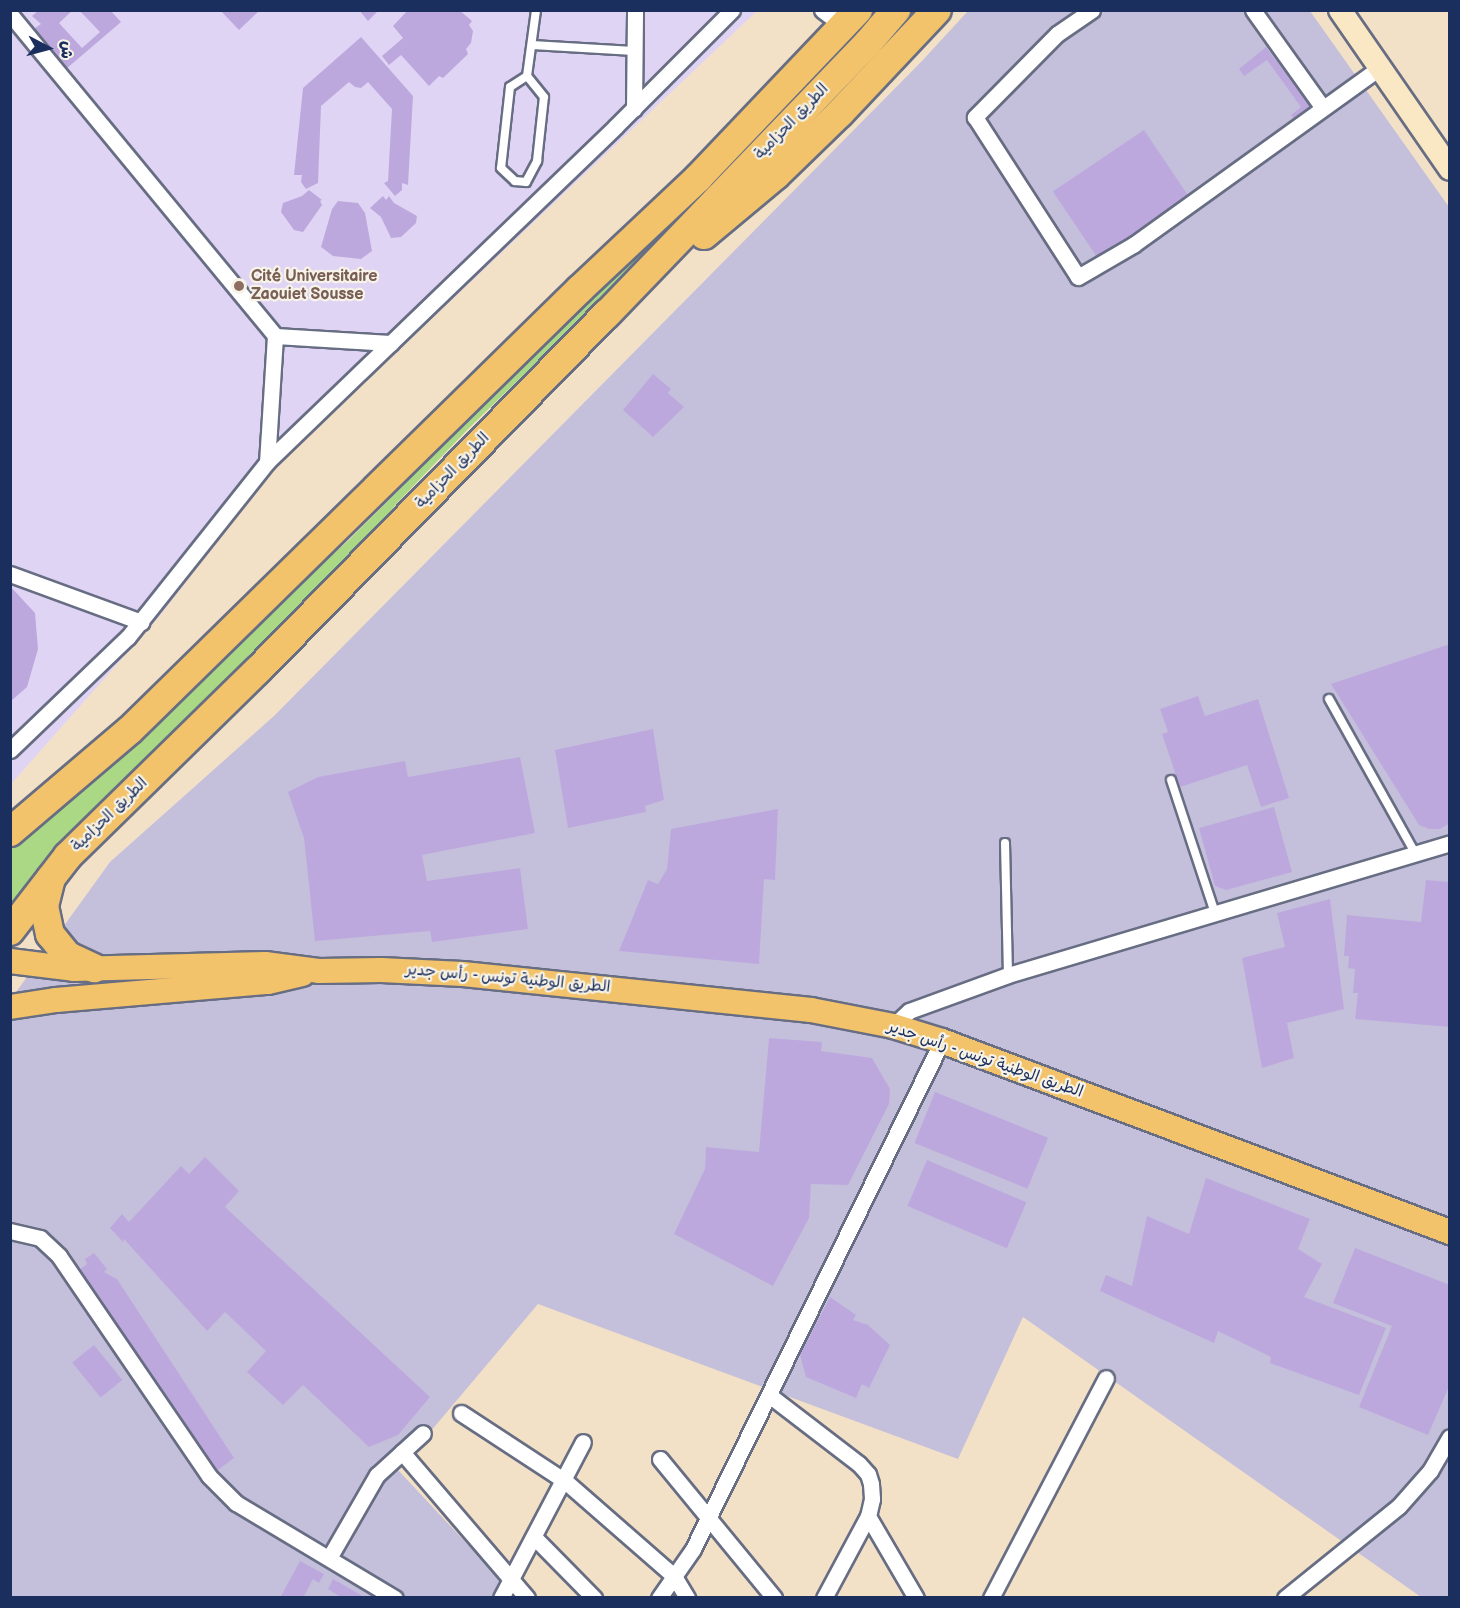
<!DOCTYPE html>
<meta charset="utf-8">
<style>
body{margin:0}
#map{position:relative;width:1460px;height:1608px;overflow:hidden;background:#f3e1c7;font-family:"Balsamiq Sans","Playpen Sans Arabic",sans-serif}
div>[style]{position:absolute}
.built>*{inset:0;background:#e0d4f4}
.industrial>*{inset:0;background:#c4c0db}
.green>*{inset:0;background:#abd885}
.building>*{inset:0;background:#bda8de;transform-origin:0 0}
.roads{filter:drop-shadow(2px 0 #676d83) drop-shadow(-2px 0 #676d83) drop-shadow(0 2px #676d83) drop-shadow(0 -2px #676d83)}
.lane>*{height:8px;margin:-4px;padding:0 4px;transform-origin:4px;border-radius:4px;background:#fff}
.street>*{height:15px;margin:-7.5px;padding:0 7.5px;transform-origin:7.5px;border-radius:7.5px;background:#fff}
.secondary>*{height:22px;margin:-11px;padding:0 11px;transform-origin:11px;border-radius:11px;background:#fae7c3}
.primary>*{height:24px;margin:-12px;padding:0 12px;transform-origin:12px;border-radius:12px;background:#f2c36a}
.highway>*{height:28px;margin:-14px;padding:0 14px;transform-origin:14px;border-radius:14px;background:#f2c36a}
.dots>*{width:16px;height:16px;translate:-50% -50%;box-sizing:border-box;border:3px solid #f7f3e8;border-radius:50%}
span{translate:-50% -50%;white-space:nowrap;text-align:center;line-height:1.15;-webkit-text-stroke:4.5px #f7f3e8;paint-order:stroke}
.street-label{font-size:16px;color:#1b2f5e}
.education-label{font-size:16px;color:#785e54;font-weight:700}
.left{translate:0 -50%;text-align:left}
.frame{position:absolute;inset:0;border:12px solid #1b2f5e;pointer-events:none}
.north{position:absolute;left:18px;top:18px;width:60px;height:60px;-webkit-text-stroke:4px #f7f3e8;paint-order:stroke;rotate:96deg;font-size:16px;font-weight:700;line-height:24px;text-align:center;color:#1b2f5e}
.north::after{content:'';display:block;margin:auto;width:21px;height:27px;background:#1b2f5e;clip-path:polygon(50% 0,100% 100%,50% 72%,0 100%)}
</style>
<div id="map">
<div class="built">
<div style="clip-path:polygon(11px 11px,757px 11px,277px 465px,158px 618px,11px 784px)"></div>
</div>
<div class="industrial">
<div style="clip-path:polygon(968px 11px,1310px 11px,1449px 207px,1449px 1597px,1421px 1597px,1023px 1317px,958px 1459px,538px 1304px,398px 1470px,501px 1580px,492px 1597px,11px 1598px,11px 999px,110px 862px,274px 716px,921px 62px)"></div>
</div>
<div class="green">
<div style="clip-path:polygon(664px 228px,669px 233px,468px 429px,397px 503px,360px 549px,36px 875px,11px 911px,11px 840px,349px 540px,579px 309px)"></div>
</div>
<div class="building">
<div style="clip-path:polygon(39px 10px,73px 10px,59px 23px,82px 48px,100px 32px,79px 10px,110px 10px,121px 22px,66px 69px,32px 30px,41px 24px,32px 16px)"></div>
<div style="clip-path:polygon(220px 10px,260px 10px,239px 30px)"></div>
<div style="clip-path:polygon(359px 10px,379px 10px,368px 21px)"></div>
<div style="clip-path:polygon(408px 10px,459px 10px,472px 21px,469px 25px,473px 31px,471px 43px,466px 49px,468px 54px,443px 78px,439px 76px,429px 86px,401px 55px,389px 65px,382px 56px,403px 38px,393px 26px)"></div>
<div style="clip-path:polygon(361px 37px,413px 96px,408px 185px,402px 183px,402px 190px,395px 196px,384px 183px,388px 181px,392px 109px,368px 82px,361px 88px,355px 87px,349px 82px,321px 106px,318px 183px,306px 189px,301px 182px,302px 175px,294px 175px,303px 88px)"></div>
<div style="clip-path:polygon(1266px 47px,1312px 109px,1295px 121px,1291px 115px,1301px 107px,1267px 60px,1244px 76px,1239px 69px)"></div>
<div style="left:1144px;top:130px;width:81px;height:110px;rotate:56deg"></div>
<div style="clip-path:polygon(309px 190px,322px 200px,320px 201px,322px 205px,303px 232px,294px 230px,281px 212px,283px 203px,302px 196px)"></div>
<div style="clip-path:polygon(383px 196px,386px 200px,389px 196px,394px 203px,417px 216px,416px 223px,401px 237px,391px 238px,381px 217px,370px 208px)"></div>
<div style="clip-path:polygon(338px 201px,358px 203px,365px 213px,372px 251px,361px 259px,333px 256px,321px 247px,332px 209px)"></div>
<div style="clip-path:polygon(653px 374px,671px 389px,668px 393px,684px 407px,653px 437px,623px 410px)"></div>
<div style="clip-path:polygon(10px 586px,35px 613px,38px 649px,27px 687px,10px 702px)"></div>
<div style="clip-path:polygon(1450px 644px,1450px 823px,1440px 829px,1429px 829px,1419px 825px,1331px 684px)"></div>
<div style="clip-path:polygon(1198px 696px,1205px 716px,1258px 699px,1289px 798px,1261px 807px,1247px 765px,1180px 787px,1162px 734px,1168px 732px,1160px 709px)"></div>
<div style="clip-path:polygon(653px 729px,664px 800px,645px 806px,646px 812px,568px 828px,555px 750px)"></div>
<div style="clip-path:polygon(520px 757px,535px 833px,422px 855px,427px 881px,520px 868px,528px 929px,432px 942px,430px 931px,315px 941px,304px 838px,288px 792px,318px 777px,405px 761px,408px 777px)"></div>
<div style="clip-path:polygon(1274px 807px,1292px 872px,1226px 890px,1215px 886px,1199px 828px)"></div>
<div style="clip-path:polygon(778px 809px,775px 880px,764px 879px,759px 964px,619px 951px,648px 880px,658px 884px,667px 869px,671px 829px)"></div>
<div style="clip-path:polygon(1426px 880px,1450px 882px,1450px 1027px,1355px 1019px,1358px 993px,1353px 993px,1355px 969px,1348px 968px,1349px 956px,1344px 956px,1347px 915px,1421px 922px)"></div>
<div style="clip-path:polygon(1330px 899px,1344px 1009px,1287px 1023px,1294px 1058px,1262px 1068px,1242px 958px,1285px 947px,1277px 913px)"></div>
<div style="clip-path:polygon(769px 1038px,822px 1042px,821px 1051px,872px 1058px,890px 1089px,889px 1104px,848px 1185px,811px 1184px,809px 1218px,773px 1286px,674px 1234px,705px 1169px,706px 1147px,759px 1152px)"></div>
<div style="left:935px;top:1092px;width:122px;height:55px;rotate:22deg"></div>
<div style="clip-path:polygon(205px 1157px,239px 1191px,225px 1207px,430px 1397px,398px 1435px,369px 1447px,303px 1385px,283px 1405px,247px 1372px,266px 1351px,225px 1312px,207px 1331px,124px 1239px,123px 1242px,110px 1228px,122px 1214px,129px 1222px,181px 1166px,189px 1174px)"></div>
<div style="left:927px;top:1160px;width:108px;height:50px;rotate:23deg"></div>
<div style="clip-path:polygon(1206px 1178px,1310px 1219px,1298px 1249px,1322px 1264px,1304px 1297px,1386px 1328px,1359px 1395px,1270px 1363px,1271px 1357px,1218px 1331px,1214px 1343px,1100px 1291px,1106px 1275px,1132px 1286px,1147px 1216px,1189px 1234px)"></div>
<div style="clip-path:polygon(1355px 1248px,1450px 1285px,1450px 1384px,1428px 1435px,1359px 1407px,1392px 1326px,1333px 1303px)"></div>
<div style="clip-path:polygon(94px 1253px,107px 1269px,104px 1272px,117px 1279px,234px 1458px,214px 1473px,79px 1270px,87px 1264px,85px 1259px)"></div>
<div style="clip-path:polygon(830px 1297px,856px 1315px,853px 1320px,868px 1325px,890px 1345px,869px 1388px,862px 1384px,856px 1398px,806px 1377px,800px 1355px)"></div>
<div style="left:94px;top:1345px;width:45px;height:28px;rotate:51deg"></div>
<div style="clip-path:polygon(300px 1561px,324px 1574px,319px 1583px,313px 1579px,303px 1598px,280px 1598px)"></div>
<div style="clip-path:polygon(333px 1579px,354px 1591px,365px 1598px,342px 1598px,328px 1589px)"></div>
</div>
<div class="roads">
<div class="lane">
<div style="left:532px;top:45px;width:102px;rotate:3.4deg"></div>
<div style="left:527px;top:76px;width:20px;rotate:147deg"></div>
<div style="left:510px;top:87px;width:81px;rotate:96.3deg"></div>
<div style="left:501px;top:168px;width:19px;rotate:43deg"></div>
<div style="left:515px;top:181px;width:11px;rotate:5deg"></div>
<div style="left:526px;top:182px;width:24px;rotate:-62deg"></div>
<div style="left:537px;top:161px;width:64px;rotate:-83.8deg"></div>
<div style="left:544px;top:97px;width:27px;rotate:-129deg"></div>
<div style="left:527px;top:76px;width:67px;rotate:-82.2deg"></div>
<div style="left:1329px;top:699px;width:176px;rotate:60.8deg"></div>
<div style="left:1171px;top:780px;width:140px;rotate:71.7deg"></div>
<div style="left:1005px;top:843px;width:132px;rotate:88.7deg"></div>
</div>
<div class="street">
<div style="left:822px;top:10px;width:10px;rotate:37deg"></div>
<div style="left:1092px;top:10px;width:42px;rotate:145.6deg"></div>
<div style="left:1057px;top:34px;width:117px;rotate:134.7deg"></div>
<div style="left:975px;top:117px;width:190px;rotate:57.2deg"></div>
<div style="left:1078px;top:277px;width:64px;rotate:-30.2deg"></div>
<div style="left:1133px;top:245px;width:303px;rotate:-35.7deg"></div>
<div style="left:1253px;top:10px;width:120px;rotate:54.5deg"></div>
<div style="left:10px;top:14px;width:417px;rotate:50.5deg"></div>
<div style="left:275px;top:336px;width:126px;rotate:93.6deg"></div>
<div style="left:634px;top:109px;width:99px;rotate:-89.4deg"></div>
<div style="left:275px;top:336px;width:116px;rotate:3.5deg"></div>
<div style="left:10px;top:574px;width:140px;rotate:20.1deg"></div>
<div style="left:10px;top:750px;width:163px;rotate:-43.8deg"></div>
<div style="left:128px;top:637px;width:223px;rotate:-51.5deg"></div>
<div style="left:267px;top:462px;width:484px;rotate:-43.9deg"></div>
<div style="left:616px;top:126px;width:164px;rotate:-45deg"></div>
<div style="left:893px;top:1026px;width:22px;rotate:-43deg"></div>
<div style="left:909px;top:1011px;width:105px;rotate:-20deg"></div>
<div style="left:1008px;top:975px;width:461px;rotate:-16.6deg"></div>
<div style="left:10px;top:1231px;width:31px;rotate:13deg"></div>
<div style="left:40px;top:1238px;width:26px;rotate:43deg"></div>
<div style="left:59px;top:1256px;width:266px;rotate:55.7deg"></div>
<div style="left:209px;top:1476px;width:38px;rotate:45deg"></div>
<div style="left:236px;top:1503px;width:185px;rotate:30.9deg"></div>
<div style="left:769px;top:1395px;width:113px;rotate:37.5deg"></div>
<div style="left:859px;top:1464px;width:13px;rotate:48deg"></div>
<div style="left:868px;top:1474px;width:10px;rotate:73deg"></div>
<div style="left:871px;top:1484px;width:15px;rotate:86deg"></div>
<div style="left:872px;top:1499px;width:17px;rotate:103deg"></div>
<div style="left:868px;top:1516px;width:93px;rotate:118.2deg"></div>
<div style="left:461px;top:1413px;width:124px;rotate:33.2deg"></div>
<div style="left:565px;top:1481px;width:145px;rotate:41.1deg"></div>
<div style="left:674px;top:1576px;width:26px;rotate:59deg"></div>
<div style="left:402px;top:1452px;width:192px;rotate:49.4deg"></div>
<div style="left:660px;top:1459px;width:180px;rotate:50.6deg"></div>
<div style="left:868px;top:1516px;width:95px;rotate:59.7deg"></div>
<div style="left:534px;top:1537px;width:86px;rotate:45.5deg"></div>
<div style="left:329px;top:1558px;width:96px;rotate:-60deg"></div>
<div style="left:377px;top:1475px;width:62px;rotate:-42.4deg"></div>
<div style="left:501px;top:1598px;width:176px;rotate:-62.3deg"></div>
<div style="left:659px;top:1598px;width:60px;rotate:-55.2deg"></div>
<div style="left:693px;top:1549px;width:566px;rotate:-63.89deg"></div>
<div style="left:991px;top:1598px;width:248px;rotate:-62.4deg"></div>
<div style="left:1285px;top:1598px;width:146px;rotate:-38.9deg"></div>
<div style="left:1399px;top:1506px;width:47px;rotate:-48.5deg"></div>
<div style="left:1430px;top:1471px;width:39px;rotate:-60deg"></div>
</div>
<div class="secondary">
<div style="left:1340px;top:10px;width:193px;rotate:55.3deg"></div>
</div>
<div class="primary">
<div style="left:10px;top:961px;width:64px;rotate:7.1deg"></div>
<div style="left:74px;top:969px;width:191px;rotate:-1.5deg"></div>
<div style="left:265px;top:964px;width:54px;rotate:7.4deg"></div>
<div style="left:319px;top:971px;width:62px;rotate:-0.9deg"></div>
<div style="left:381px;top:970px;width:82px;rotate:2.8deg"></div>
<div style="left:463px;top:974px;width:350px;rotate:5.9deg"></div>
<div style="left:811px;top:1010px;width:84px;rotate:11deg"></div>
<div style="left:893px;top:1026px;width:51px;rotate:17deg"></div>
<div style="left:942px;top:1041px;width:543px;rotate:20.61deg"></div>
<div style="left:10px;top:1007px;width:47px;rotate:-8.7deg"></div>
<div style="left:56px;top:1000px;width:213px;rotate:-4.9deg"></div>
<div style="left:268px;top:982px;width:35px;rotate:-13deg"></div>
</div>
<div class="highway">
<div style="left:704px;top:235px;width:94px;rotate:-39.8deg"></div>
<div style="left:776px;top:175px;width:89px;rotate:-44.1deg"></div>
<div style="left:840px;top:113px;width:141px;rotate:-46.7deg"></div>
<div style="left:10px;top:832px;width:157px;rotate:-40.4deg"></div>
<div style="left:130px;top:730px;width:630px;rotate:-44.42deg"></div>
<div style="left:580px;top:289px;width:162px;rotate:-43.2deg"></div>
<div style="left:698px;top:178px;width:232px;rotate:-46.4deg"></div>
<div style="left:51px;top:878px;width:29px;rotate:104deg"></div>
<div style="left:44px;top:906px;width:29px;rotate:78deg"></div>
<div style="left:50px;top:934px;width:28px;rotate:51deg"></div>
<div style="left:68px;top:956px;width:29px;rotate:25deg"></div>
<div style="left:10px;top:931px;width:95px;rotate:-52.3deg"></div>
<div style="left:68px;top:856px;width:266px;rotate:-44.4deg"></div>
<div style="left:258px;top:670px;width:499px;rotate:-45.6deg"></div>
<div style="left:607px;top:314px;width:375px;rotate:-46.1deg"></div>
<div style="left:867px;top:44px;width:45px;rotate:-49.5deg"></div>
</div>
</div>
<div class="dots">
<div style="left:239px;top:286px;background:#8d6e63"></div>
</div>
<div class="street-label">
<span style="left:792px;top:122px;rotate:-46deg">الطريق الحزامية</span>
<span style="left:453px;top:471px;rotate:-46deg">الطريق الحزامية</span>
<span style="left:110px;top:815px;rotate:-44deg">الطريق الحزامية</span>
<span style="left:508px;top:979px;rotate:5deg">الطريق الوطنية تونس - رأس جدير</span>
<span style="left:985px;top:1060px;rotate:19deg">الطريق الوطنية تونس - رأس جدير</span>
</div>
<div class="education-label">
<span class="left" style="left:251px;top:286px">Cité Universitaire<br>Zaouiet Sousse</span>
</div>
<div class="frame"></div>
<div class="north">ش</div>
</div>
